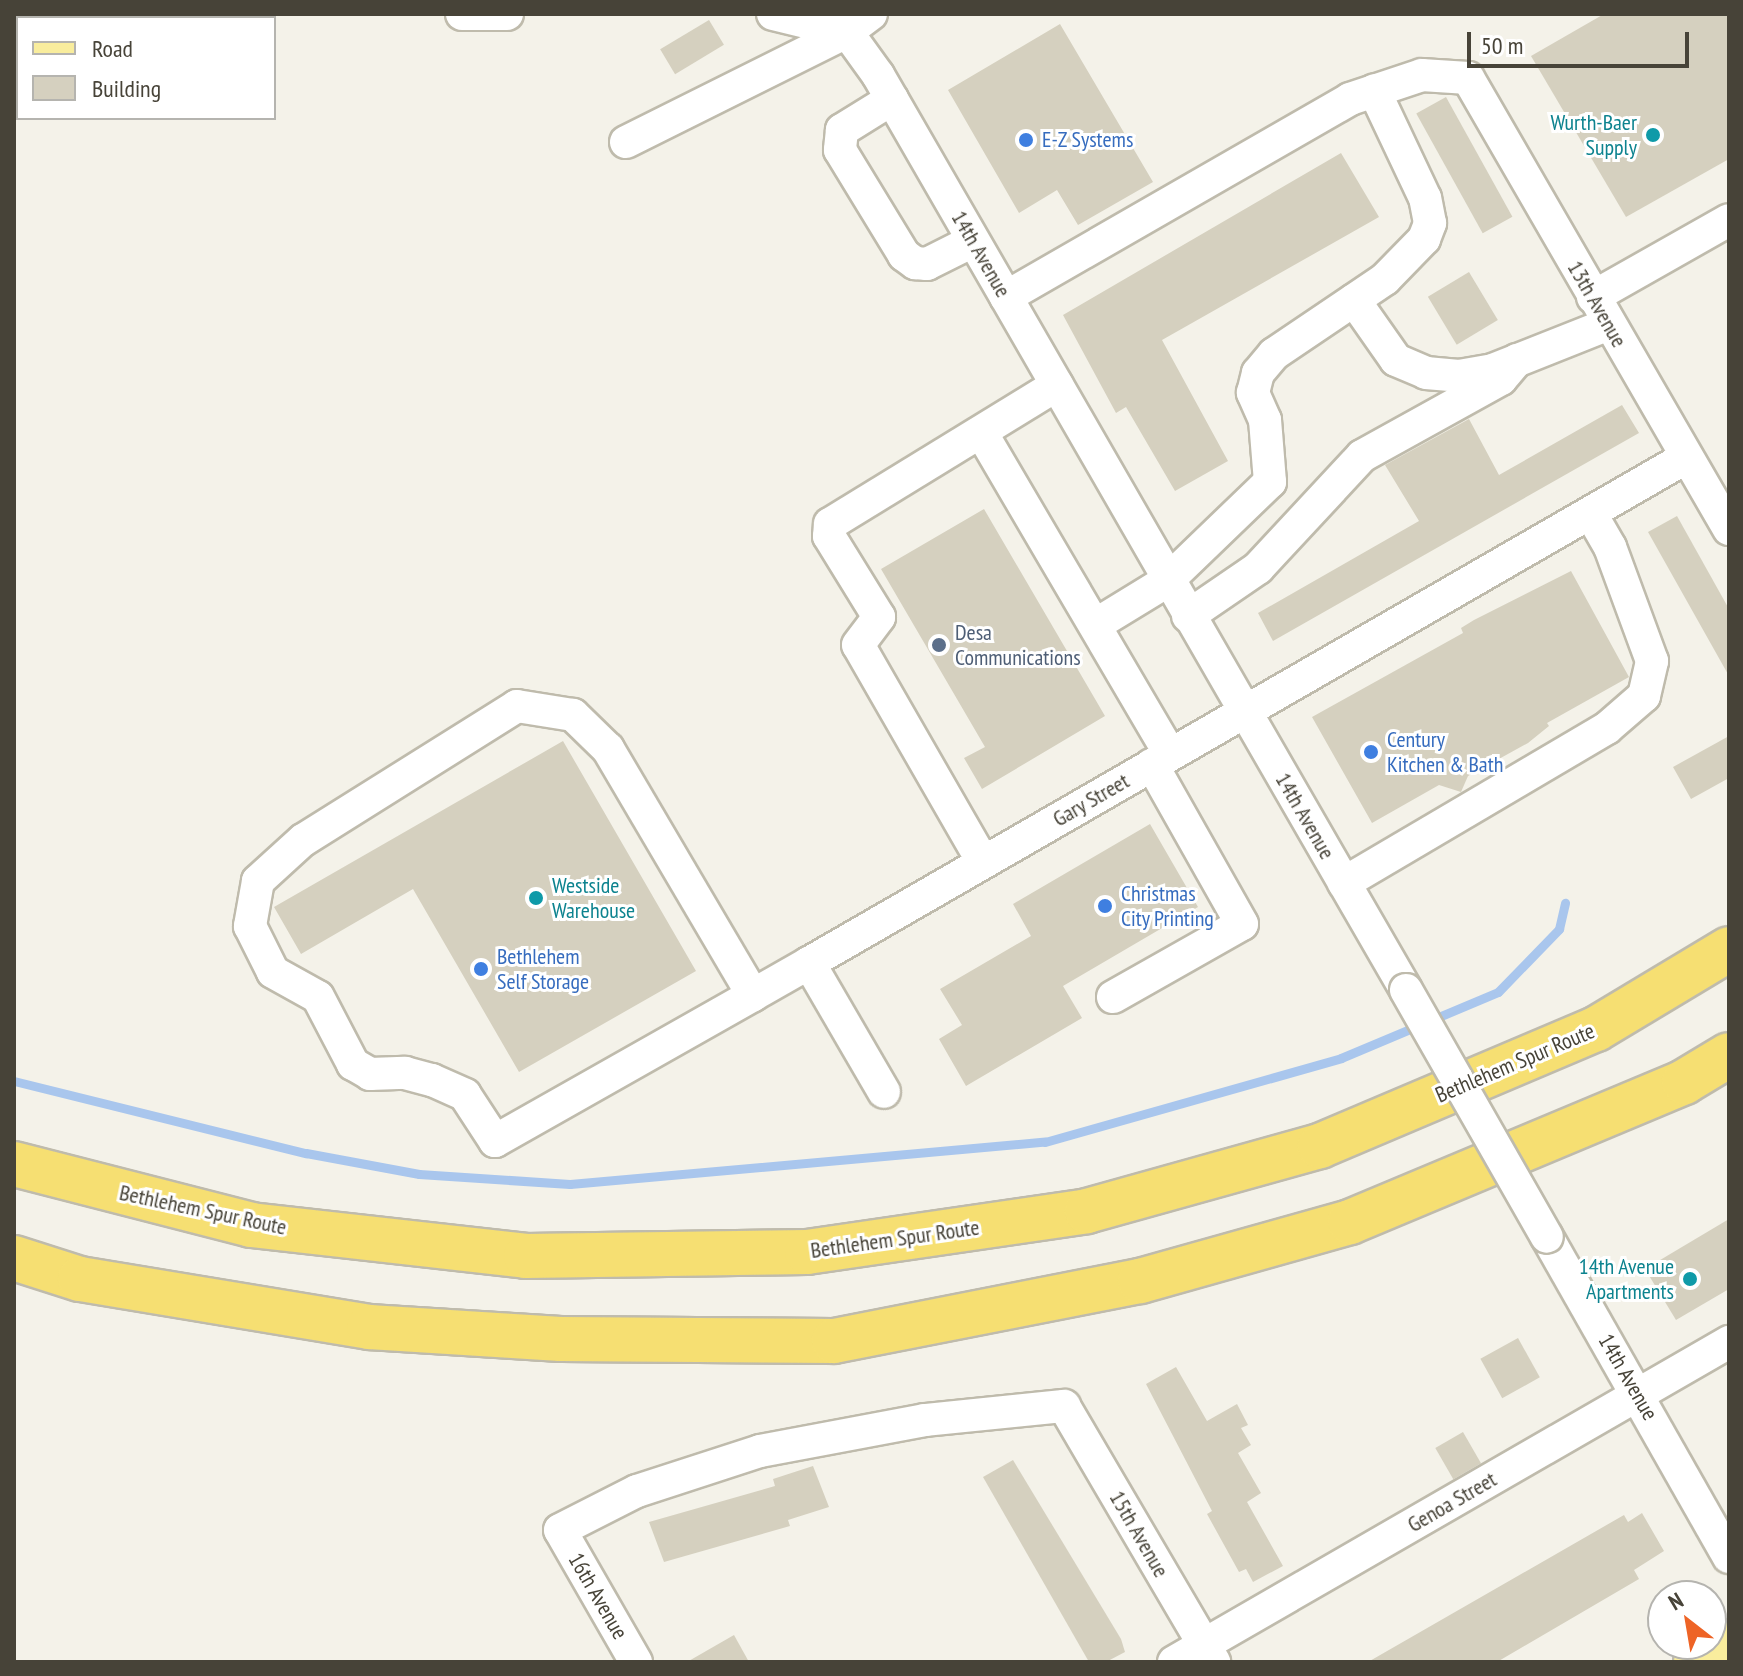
<!DOCTYPE html>
<style>
body{margin:0}
#map{position:relative;width:1743px;height:1676px;overflow:hidden;background:#f4f2e9;font-family:"PT Sans Narrow",sans-serif}
div>[style]{position:absolute}
.stream>*{height:9px;margin:-4.5px;padding:0 4.5px;transform-origin:4.5px;border-radius:4.5px;background:#a9c6ed}
.building>*{inset:0;background:#d5d0bf;transform-origin:0 0}
.roads{filter:drop-shadow(2px 0 #bfbbac) drop-shadow(-2px 0 #bfbbac) drop-shadow(0 2px #bfbbac) drop-shadow(0 -2px #bfbbac)}
.minor>*{height:32px;margin:-16px;padding:0 16px;transform-origin:16px;border-radius:16px;background:#fff}
.major>*{height:40px;margin:-20px;padding:0 20px;transform-origin:20px;border-radius:20px;background:#f9ed9d}
.highway>*{height:44px;margin:-22px;padding:0 22px;transform-origin:22px;border-radius:22px;background:#f6df72}
.bridges{filter:drop-shadow(2px 0 #bfbbac) drop-shadow(-2px 0 #bfbbac) drop-shadow(0 2px #bfbbac) drop-shadow(0 -2px #bfbbac)}
.minor-bridge>*{height:32px;margin:-16px;padding:0 16px;transform-origin:16px;border-radius:16px;background:#fff}
.dots>*{width:22px;height:22px;translate:-50% -50%;box-sizing:border-box;border:4px solid #fff;border-radius:50%}
span{translate:-50% -50%;white-space:nowrap;text-align:center;line-height:1.15;-webkit-text-stroke:6px #fff;paint-order:stroke}
.culture-label{font-size:22px;color:#0d838f}
.right{translate:-100% -50%;text-align:right}
.left{translate:0 -50%;text-align:left}
.shop-label{font-size:22px;color:#366cbe}
.street-label{font-size:22px;color:#474338}
.service-label{font-size:22px;color:#4e5e75}
.frame{position:absolute;inset:0;border:16px solid #474338;pointer-events:none}
.legend{position:absolute;left:16px;top:16px;width:260px;height:104px;box-sizing:border-box;background:#fff;border:2px solid #b5b4af;margin:0;padding:10px 14px;list-style:none;font-size:24px;color:#474338}
.legend li{display:flex;align-items:center;gap:16px;height:40px}
.legend b{width:40px;border:2px solid #b5b4af}
.north{position:absolute;left:1647px;top:1580px;width:80px;height:80px;box-sizing:border-box;background:#fff;border:2px solid #b5b4af;border-radius:50%;rotate:329deg;font-size:22px;font-weight:700;line-height:32px;text-align:center;color:#474338}
.north::after{content:'';display:block;margin:auto;width:28px;height:36px;background:#ee6426;clip-path:polygon(50% 0,100% 100%,50% 72%,0 100%)}
.scale{position:absolute;left:1467px;top:32px;width:222px;height:36px;box-sizing:border-box;border:4px solid #474338;border-top:0;padding-left:10px;font-size:24px;line-height:28px;white-space:nowrap;color:#474338;-webkit-text-stroke:6px #fff;paint-order:stroke}
</style>
<div id="map">
<div class="stream">
<div style="left:14px;top:1081px;width:301px;rotate:13.9deg"></div>
<div style="left:306px;top:1153px;width:115px;rotate:10.5deg"></div>
<div style="left:419px;top:1174px;width:151px;rotate:3.8deg"></div>
<div style="left:570px;top:1184px;width:477px;rotate:-5.1deg"></div>
<div style="left:1045px;top:1142px;width:308px;rotate:-15.8deg"></div>
<div style="left:1341px;top:1058px;width:170px;rotate:-22.8deg"></div>
<div style="left:1498px;top:992px;width:88px;rotate:-45.9deg"></div>
<div style="left:1559px;top:929px;width:27px;rotate:-77deg"></div>
</div>
<div class="building">
<div style="clip-path:polygon(1604px 14px,1729px 14px,1729px 159px,1626px 217px,1531px 56px)"></div>
<div style="left:709px;top:20px;width:29px;height:57px;rotate:59deg"></div>
<div style="clip-path:polygon(1060px 24px,1153px 182px,1078px 225px,1057px 190px,1019px 213px,948px 90px)"></div>
<div style="left:1446px;top:97px;width:137px;height:34px;rotate:61deg"></div>
<div style="clip-path:polygon(1341px 153px,1379px 217px,1162px 340px,1228px 461px,1175px 491px,1126px 407px,1116px 413px,1063px 315px)"></div>
<div style="left:1469px;top:272px;width:56px;height:48px;rotate:59deg"></div>
<div style="clip-path:polygon(1622px 405px,1639px 433px,1273px 641px,1258px 613px,1419px 521px,1385px 465px,1469px 419px,1499px 475px)"></div>
<div style="clip-path:polygon(984px 509px,1105px 716px,982px 789px,964px 758px,985px 747px,881px 569px)"></div>
<div style="clip-path:polygon(1677px 516px,1729px 609px,1729px 676px,1648px 532px)"></div>
<div style="clip-path:polygon(1571px 571px,1629px 677px,1547px 723px,1549px 726px,1528px 743px,1468px 776px,1461px 792px,1439px 785px,1372px 823px,1312px 717px,1463px 633px,1461px 628px,1474px 620px)"></div>
<div style="clip-path:polygon(1729px 736px,1729px 778px,1691px 799px,1673px 767px)"></div>
<div style="clip-path:polygon(563px 741px,696px 971px,519px 1072px,413px 889px,301px 954px,274px 907px)"></div>
<div style="clip-path:polygon(1150px 824px,1198px 907px,1063px 986px,1082px 1018px,966px 1086px,939px 1039px,962px 1025px,940px 989px,1031px 936px,1013px 904px)"></div>
<div style="clip-path:polygon(1729px 1219px,1729px 1289px,1676px 1320px,1645px 1269px)"></div>
<div style="left:1518px;top:1338px;width:45px;height:43px;rotate:61deg"></div>
<div style="clip-path:polygon(1176px 1367px,1207px 1421px,1237px 1404px,1248px 1425px,1241px 1428px,1251px 1445px,1238px 1453px,1261px 1493px,1247px 1502px,1283px 1566px,1253px 1582px,1246px 1569px,1239px 1572px,1207px 1514px,1212px 1511px,1146px 1384px)"></div>
<div style="left:1463px;top:1432px;width:36px;height:32px;rotate:60deg"></div>
<div style="clip-path:polygon(1013px 1460px,1121px 1639px,1125px 1652px,1106px 1662px,1089px 1662px,983px 1477px)"></div>
<div style="clip-path:polygon(813px 1466px,829px 1507px,788px 1520px,790px 1526px,664px 1562px,649px 1522px,775px 1486px,773px 1479px)"></div>
<div style="clip-path:polygon(1642px 1513px,1664px 1551px,1634px 1570px,1639px 1579px,1497px 1662px,1368px 1662px,1624px 1515px,1628px 1522px)"></div>
<div style="clip-path:polygon(734px 1635px,749px 1662px,687px 1662px)"></div>
</div>
<div class="roads">
<div class="minor">
<div style="left:462px;top:14px;width:45px"></div>
<div style="left:773px;top:14px;width:76px;rotate:13.7deg"></div>
<div style="left:847px;top:32px;width:30px;rotate:-37deg"></div>
<div style="left:892px;top:99px;width:59px;rotate:148.2deg"></div>
<div style="left:842px;top:130px;width:20px;rotate:96deg"></div>
<div style="left:840px;top:150px;width:123px;rotate:58.6deg"></div>
<div style="left:904px;top:255px;width:14px;rotate:36deg"></div>
<div style="left:915px;top:263px;width:12px;rotate:5deg"></div>
<div style="left:927px;top:264px;width:51px;rotate:-26.6deg"></div>
<div style="left:626px;top:142px;width:247px;rotate:-26.5deg"></div>
<div style="left:847px;top:32px;width:53px;rotate:54.2deg"></div>
<div style="left:878px;top:75px;width:1056px;rotate:60.01deg"></div>
<div style="left:1006px;top:297px;width:397px;rotate:-29.9deg"></div>
<div style="left:1350px;top:99px;width:76px;rotate:-18.4deg"></div>
<div style="left:1422px;top:75px;width:46px;rotate:3.7deg"></div>
<div style="left:1468px;top:78px;width:521px;rotate:59.94deg"></div>
<div style="left:1593px;top:297px;width:156px;rotate:-29.5deg"></div>
<div style="left:1354px;top:300px;width:73px;rotate:55deg"></div>
<div style="left:1396px;top:360px;width:33px;rotate:23deg"></div>
<div style="left:1426px;top:373px;width:33px;rotate:5deg"></div>
<div style="left:1459px;top:376px;width:35px;rotate:-10deg"></div>
<div style="left:1493px;top:370px;width:125px;rotate:-21.6deg"></div>
<div style="left:981px;top:432px;width:373px;rotate:59.6deg"></div>
<div style="left:1188px;top:616px;width:85px;rotate:-34.4deg"></div>
<div style="left:1258px;top:568px;width:153px;rotate:-47.1deg"></div>
<div style="left:1362px;top:456px;width:159px;rotate:-29deg"></div>
<div style="left:1501px;top:379px;width:25px;rotate:-50deg"></div>
<div style="left:1095px;top:625px;width:84px;rotate:-31.4deg"></div>
<div style="left:1167px;top:581px;width:143px;rotate:-43.9deg"></div>
<div style="left:1270px;top:482px;width:62px;rotate:-94.6deg"></div>
<div style="left:1265px;top:420px;width:30px;rotate:-114deg"></div>
<div style="left:1253px;top:393px;width:21px;rotate:-76deg"></div>
<div style="left:1258px;top:373px;width:25px;rotate:-50deg"></div>
<div style="left:1274px;top:354px;width:134px;rotate:-34deg"></div>
<div style="left:1385px;top:279px;width:56px;rotate:-45.7deg"></div>
<div style="left:1424px;top:239px;width:17px;rotate:-69deg"></div>
<div style="left:1430px;top:223px;width:25px;rotate:-101deg"></div>
<div style="left:1425px;top:198px;width:119px;rotate:-115.3deg"></div>
<div style="left:983px;top:862px;width:250px;rotate:-119.9deg"></div>
<div style="left:858px;top:645px;width:35px;rotate:-53deg"></div>
<div style="left:879px;top:617px;width:95px;rotate:-121.7deg"></div>
<div style="left:829px;top:536px;width:12px;rotate:-85deg"></div>
<div style="left:830px;top:524px;width:266px;rotate:-31.5deg"></div>
<div style="left:1344px;top:883px;width:305px;rotate:-30.5deg"></div>
<div style="left:1607px;top:728px;width:49px;rotate:-40.9deg"></div>
<div style="left:1644px;top:696px;width:36px;rotate:-77deg"></div>
<div style="left:1652px;top:661px;width:121px;rotate:-110.2deg"></div>
<div style="left:1610px;top:547px;width:39px;rotate:-120deg"></div>
<div style="left:809px;top:963px;width:149px;rotate:59.8deg"></div>
<div style="left:753px;top:995px;width:286px;rotate:-120.5deg"></div>
<div style="left:608px;top:749px;width:49px;rotate:-135.8deg"></div>
<div style="left:573px;top:715px;width:57px;rotate:-170.9deg"></div>
<div style="left:517px;top:706px;width:252px;rotate:147.9deg"></div>
<div style="left:303px;top:840px;width:61px;rotate:137.7deg"></div>
<div style="left:258px;top:881px;width:46px;rotate:100.1deg"></div>
<div style="left:250px;top:926px;width:51px;rotate:63.4deg"></div>
<div style="left:273px;top:972px;width:51px;rotate:29.1deg"></div>
<div style="left:318px;top:997px;width:76px;rotate:62.4deg"></div>
<div style="left:353px;top:1064px;width:20px;rotate:30deg"></div>
<div style="left:370px;top:1074px;width:35px;rotate:-2deg"></div>
<div style="left:405px;top:1073px;width:28px;rotate:15deg"></div>
<div style="left:432px;top:1080px;width:36px;rotate:24deg"></div>
<div style="left:465px;top:1095px;width:55px;rotate:56.9deg"></div>
<div style="left:495px;top:1141px;width:296px;rotate:-29.5deg"></div>
<div style="left:753px;top:995px;width:64px;rotate:-29.7deg"></div>
<div style="left:809px;top:963px;width:1011px;rotate:-29.96deg"></div>
<div style="left:1113px;top:997px;width:148px;rotate:-29.5deg"></div>
<div style="left:1242px;top:924px;width:183px;rotate:-119.5deg"></div>
<div style="left:1547px;top:1237px;width:368px;rotate:60.4deg"></div>
<div style="left:636px;top:1662px;width:152px;rotate:-119.9deg"></div>
<div style="left:560px;top:1530px;width:86px;rotate:-26.9deg"></div>
<div style="left:637px;top:1491px;width:129px;rotate:-18deg"></div>
<div style="left:760px;top:1451px;width:168px;rotate:-10.6deg"></div>
<div style="left:925px;top:1420px;width:140px;rotate:-5.8deg"></div>
<div style="left:1064px;top:1406px;width:297px;rotate:59.6deg"></div>
<div style="left:1174px;top:1662px;width:641px;rotate:-29.97deg"></div>
</div>
<div class="major">
<div style="left:1694px;top:1662px;width:41px;rotate:-32.2deg"></div>
</div>
<div class="highway">
<div style="left:14px;top:1164px;width:245px;rotate:14.4deg"></div>
<div style="left:251px;top:1225px;width:277px;rotate:6.4deg"></div>
<div style="left:526px;top:1256px;width:281px;rotate:-0.8deg"></div>
<div style="left:807px;top:1252px;width:283px;rotate:-8.3deg"></div>
<div style="left:1087px;top:1211px;width:242px;rotate:-15.6deg"></div>
<div style="left:1320px;top:1146px;width:300px;rotate:-23deg"></div>
<div style="left:1596px;top:1029px;width:155px;rotate:-31deg"></div>
<div style="left:14px;top:1258px;width:69px;rotate:17.7deg"></div>
<div style="left:80px;top:1279px;width:293px;rotate:9.4deg"></div>
<div style="left:369px;top:1327px;width:192px;rotate:3.6deg"></div>
<div style="left:561px;top:1339px;width:273px;rotate:0.4deg"></div>
<div style="left:834px;top:1341px;width:312px;rotate:-11.1deg"></div>
<div style="left:1140px;top:1281px;width:218px;rotate:-15.7deg"></div>
<div style="left:1350px;top:1222px;width:362px;rotate:-22.7deg"></div>
<div style="left:1684px;top:1082px;width:52px;rotate:-31deg"></div>
</div>
</div>
<div class="bridges">
<div class="minor-bridge">
<div style="left:1406px;top:990px;width:284px;rotate:60.3deg"></div>
</div>
</div>
<div class="dots">
<div style="left:1653px;top:135px;background:#0f9aa8"></div>
<div style="left:1026px;top:140px;background:#3f7fe0"></div>
<div style="left:939px;top:645px;background:#5c6f8a"></div>
<div style="left:1371px;top:752px;background:#3f7fe0"></div>
<div style="left:536px;top:898px;background:#0f9aa8"></div>
<div style="left:1105px;top:906px;background:#3f7fe0"></div>
<div style="left:481px;top:969px;background:#3f7fe0"></div>
<div style="left:1690px;top:1279px;background:#0f9aa8"></div>
</div>
<div class="culture-label">
<span class="right" style="left:1637px;top:135px">Wurth-Baer<br>Supply</span>
<span class="left" style="left:552px;top:898px">Westside<br>Warehouse</span>
<span class="right" style="left:1674px;top:1279px">14th Avenue<br>Apartments</span>
</div>
<div class="shop-label">
<span class="left" style="left:1042px;top:140px">E-Z Systems</span>
<span class="left" style="left:1387px;top:752px">Century<br>Kitchen &amp; Bath</span>
<span class="left" style="left:1121px;top:906px">Christmas<br>City Printing</span>
<span class="left" style="left:497px;top:969px">Bethlehem<br>Self Storage</span>
</div>
<div class="street-label">
<span style="left:981px;top:254px;rotate:60deg">14th Avenue</span>
<span style="left:1597px;top:304px;rotate:60deg">13th Avenue</span>
<span style="left:1091px;top:800px;rotate:-30deg">Gary Street</span>
<span style="left:1305px;top:816px;rotate:60deg">14th Avenue</span>
<span style="left:1515px;top:1063px;rotate:-23deg">Bethlehem Spur Route</span>
<span style="left:203px;top:1210px;rotate:12deg">Bethlehem Spur Route</span>
<span style="left:895px;top:1239px;rotate:-8deg">Bethlehem Spur Route</span>
<span style="left:1628px;top:1377px;rotate:60deg">14th Avenue</span>
<span style="left:1452px;top:1502px;rotate:-30deg">Genoa Street</span>
<span style="left:1139px;top:1534px;rotate:60deg">15th Avenue</span>
<span style="left:598px;top:1596px;rotate:60deg">16th Avenue</span>
</div>
<div class="service-label">
<span class="left" style="left:955px;top:645px">Desa<br>Communications</span>
</div>
<div class="frame"></div>
<ul class="legend">
<li><b style="height:10px;background:#f9ed9d"></b>Road</li>
<li><b style="height:22px;background:#d5d0bf"></b>Building</li>
</ul>
<div class="north">N</div>
<div class="scale">50 m</div>
</div>
